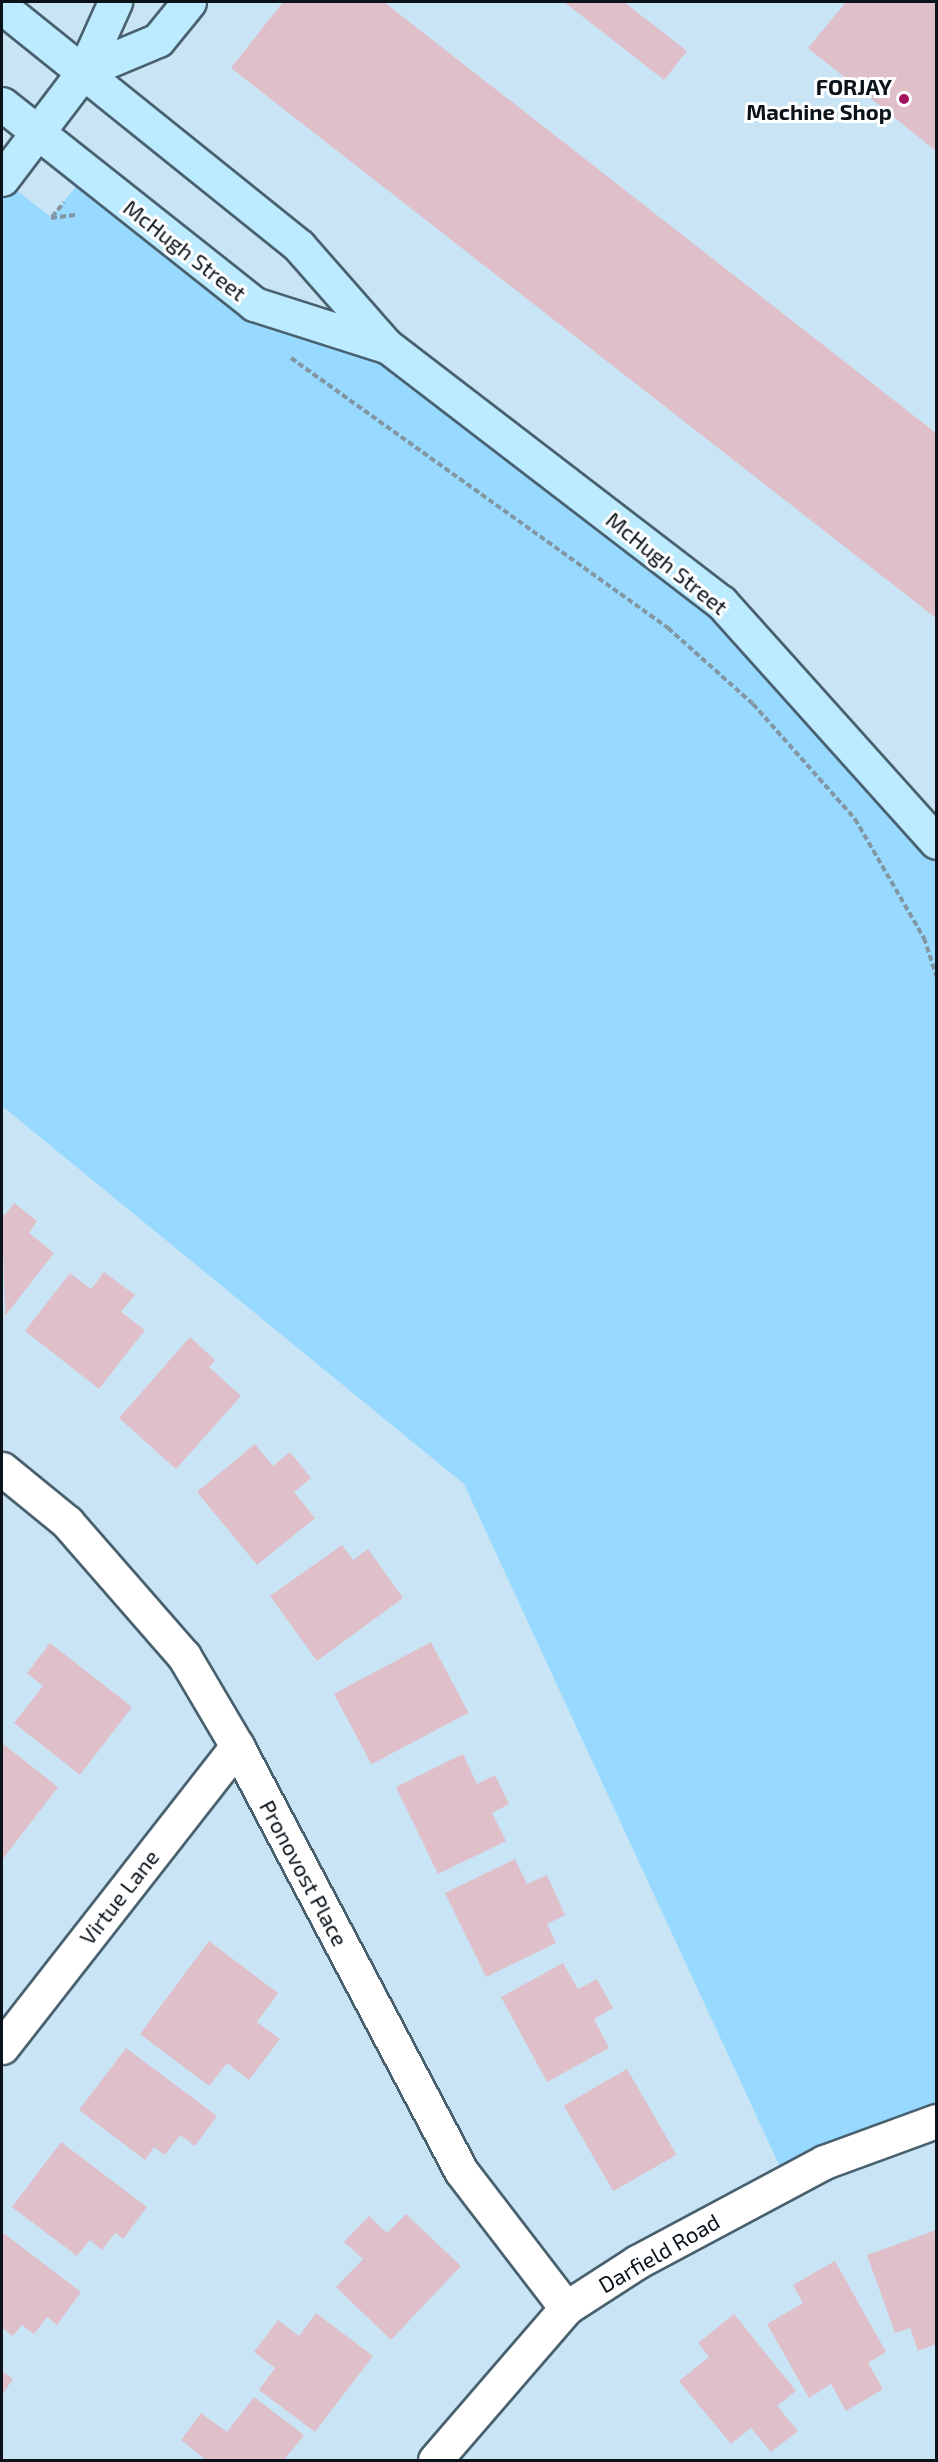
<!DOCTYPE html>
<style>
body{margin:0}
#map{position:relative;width:938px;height:2462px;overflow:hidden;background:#c9e5f5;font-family:"Exo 2",sans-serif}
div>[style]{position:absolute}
.green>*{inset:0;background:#97d9ff}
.building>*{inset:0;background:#dfc0ca;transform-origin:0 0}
.path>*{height:4px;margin-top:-2px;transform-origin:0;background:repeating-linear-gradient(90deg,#8297a3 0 6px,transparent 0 9px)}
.roads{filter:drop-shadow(2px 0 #49616f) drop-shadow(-2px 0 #49616f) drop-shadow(0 2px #49616f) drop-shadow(0 -2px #49616f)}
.street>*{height:33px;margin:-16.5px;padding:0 16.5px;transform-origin:16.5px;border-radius:16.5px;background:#fff}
.secondary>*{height:33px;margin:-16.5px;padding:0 16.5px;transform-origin:16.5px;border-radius:16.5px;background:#bceafe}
.dots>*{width:16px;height:16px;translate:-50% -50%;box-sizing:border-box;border:3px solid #fff;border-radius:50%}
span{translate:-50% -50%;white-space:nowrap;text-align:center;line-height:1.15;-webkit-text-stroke:6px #fff;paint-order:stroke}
.poi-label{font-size:22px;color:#0a1319;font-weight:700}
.right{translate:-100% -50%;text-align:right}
.street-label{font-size:22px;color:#0a1319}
.frame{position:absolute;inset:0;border:3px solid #0a1319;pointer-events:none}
</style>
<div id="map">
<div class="green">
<div style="clip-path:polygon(88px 172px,254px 304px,387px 346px,721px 602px,936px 842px,936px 2119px,787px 2182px,464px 1484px,2px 1106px,2px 179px,51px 217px)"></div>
</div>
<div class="building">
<div style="clip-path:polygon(283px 2px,384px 2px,936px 433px,936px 618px,231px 68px)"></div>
<div style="clip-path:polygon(564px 2px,624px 2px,687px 51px,664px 80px)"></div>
<div style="clip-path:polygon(846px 2px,936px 2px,936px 151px,808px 48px)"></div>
<div style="clip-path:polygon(14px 1203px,37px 1221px,29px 1233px,54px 1253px,5px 1316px,2px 1212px,5px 1215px)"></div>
<div style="clip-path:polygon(104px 1272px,135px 1295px,121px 1312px,145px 1330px,99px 1389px,25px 1331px,70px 1273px,91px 1289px)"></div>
<div style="clip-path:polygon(190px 1337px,215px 1360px,209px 1367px,241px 1396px,176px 1469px,119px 1418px)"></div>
<div style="clip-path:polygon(255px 1444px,273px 1466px,290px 1452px,311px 1478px,294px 1492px,315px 1518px,257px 1565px,197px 1492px)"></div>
<div style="clip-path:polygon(342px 1545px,353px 1560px,368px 1549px,403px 1598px,317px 1661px,270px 1596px)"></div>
<div style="left:431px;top:1642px;width:80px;height:110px;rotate:62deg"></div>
<div style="clip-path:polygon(50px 1643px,132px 1707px,80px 1775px,14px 1723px,43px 1686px,27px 1673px)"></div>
<div style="clip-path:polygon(2px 1743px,58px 1787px,2px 1860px)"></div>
<div style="clip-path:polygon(463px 1754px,477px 1784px,495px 1775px,509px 1804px,492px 1813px,506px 1841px,438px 1874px,396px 1787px)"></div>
<div style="clip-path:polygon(515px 1859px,527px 1884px,547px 1875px,565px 1915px,547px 1924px,556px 1943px,486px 1977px,445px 1893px)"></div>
<div style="clip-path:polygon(209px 1941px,278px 1993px,257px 2022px,280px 2039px,249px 2080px,227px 2063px,209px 2086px,140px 2034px)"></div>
<div style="clip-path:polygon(563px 1963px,578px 1989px,597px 1979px,613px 2008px,594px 2019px,609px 2048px,547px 2082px,501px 1997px)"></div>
<div style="clip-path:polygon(126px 2048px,217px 2116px,195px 2146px,180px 2135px,165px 2155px,154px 2147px,145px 2160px,79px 2110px)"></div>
<div style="left:627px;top:2069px;width:99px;height:73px;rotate:60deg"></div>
<div style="clip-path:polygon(61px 2142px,147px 2207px,123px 2239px,115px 2233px,102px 2250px,90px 2240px,77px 2256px,12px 2207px)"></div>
<div style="clip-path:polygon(406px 2214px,461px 2266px,391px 2340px,336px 2287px,363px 2259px,344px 2242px,369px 2216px,387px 2233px)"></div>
<div style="clip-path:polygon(936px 2230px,936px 2344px,918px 2351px,910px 2328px,895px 2333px,867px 2255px)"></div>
<div style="clip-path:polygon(2px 2232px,81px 2292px,57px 2325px,47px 2317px,34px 2334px,22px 2325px,13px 2336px,2px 2328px)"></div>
<div style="clip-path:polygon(835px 2261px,886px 2352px,868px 2363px,883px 2389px,846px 2411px,831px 2384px,809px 2398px,767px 2324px,803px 2303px,793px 2285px)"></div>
<div style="clip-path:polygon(316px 2313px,373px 2356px,315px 2432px,259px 2390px,275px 2368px,254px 2352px,278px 2320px,299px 2336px)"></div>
<div style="clip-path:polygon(734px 2314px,796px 2391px,777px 2406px,798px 2431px,771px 2452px,751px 2428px,731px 2444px,679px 2381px,709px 2357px,698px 2343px)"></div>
<div style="clip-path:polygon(2px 2371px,13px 2379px,2px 2395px)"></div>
<div style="clip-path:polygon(254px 2397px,304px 2435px,284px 2460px,206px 2460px,181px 2440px,201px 2413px,227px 2432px)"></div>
</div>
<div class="path">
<div style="left:52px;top:217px;width:19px;rotate:-51deg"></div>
<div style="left:51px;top:218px;width:26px;rotate:-7deg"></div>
<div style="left:291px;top:358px;width:464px;rotate:35.6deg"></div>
<div style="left:668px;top:628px;width:114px;rotate:41.8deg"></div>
<div style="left:753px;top:704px;width:154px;rotate:48.4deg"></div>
<div style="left:855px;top:819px;width:138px;rotate:59.9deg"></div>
<div style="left:924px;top:938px;width:40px;rotate:72deg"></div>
</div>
<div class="roads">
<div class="street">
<div style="left:2px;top:1469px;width:84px;rotate:39.2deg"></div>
<div style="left:67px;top:1522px;width:178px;rotate:48.9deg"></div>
<div style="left:184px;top:1656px;width:104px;rotate:59.5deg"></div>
<div style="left:237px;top:1746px;width:480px;rotate:62.2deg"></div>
<div style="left:461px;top:2171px;width:173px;rotate:52.5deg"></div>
<div style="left:2px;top:2047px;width:382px;rotate:-52deg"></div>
<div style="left:435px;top:2460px;width:201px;rotate:-49.2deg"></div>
<div style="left:566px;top:2308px;width:85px;rotate:-32.9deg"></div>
<div style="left:637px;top:2262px;width:212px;rotate:-28.1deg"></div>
<div style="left:824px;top:2162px;width:119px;rotate:-20.1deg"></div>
</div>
<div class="secondary">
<div style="left:2px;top:7px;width:381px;rotate:38.8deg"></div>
<div style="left:299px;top:246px;width:133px;rotate:48.7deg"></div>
<div style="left:387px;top:346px;width:421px;rotate:37.5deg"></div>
<div style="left:721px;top:602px;width:322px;rotate:48.1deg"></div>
<div style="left:84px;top:71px;width:80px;rotate:-22.7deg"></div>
<div style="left:158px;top:40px;width:49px;rotate:-50.8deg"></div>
<div style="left:2px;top:104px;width:322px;rotate:38.4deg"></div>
<div style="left:254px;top:304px;width:139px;rotate:17.7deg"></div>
<div style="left:2px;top:179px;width:136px;rotate:-52.8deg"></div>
<div style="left:84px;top:71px;width:76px;rotate:-65.8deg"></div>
</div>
</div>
<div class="dots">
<div style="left:904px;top:99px;background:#a0135d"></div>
</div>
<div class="poi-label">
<span class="right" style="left:892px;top:99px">FORJAY<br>Machine Shop</span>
</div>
<div class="street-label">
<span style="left:185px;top:250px;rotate:38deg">McHugh Street</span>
<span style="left:667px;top:563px;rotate:39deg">McHugh Street</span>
<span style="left:304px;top:1873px;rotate:62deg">Pronovost Place</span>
<span style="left:119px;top:1897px;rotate:-52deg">Virtue Lane</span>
<span style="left:659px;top:2253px;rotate:-30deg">Darfield Road</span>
</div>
<div class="frame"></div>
</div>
